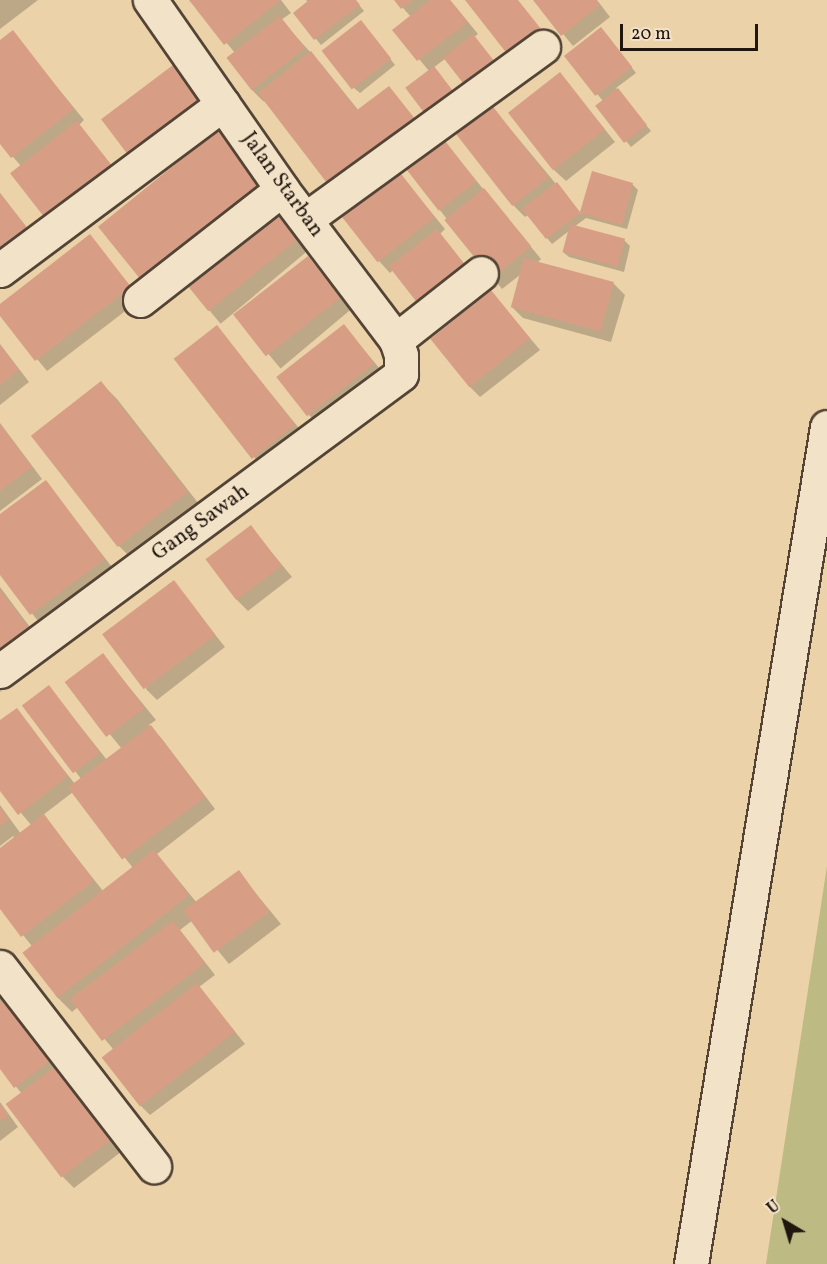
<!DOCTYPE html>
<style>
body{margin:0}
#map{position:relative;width:827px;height:1264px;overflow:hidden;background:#ebd2a9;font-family:Vollkorn,serif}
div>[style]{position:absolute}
.green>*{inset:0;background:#bdba84}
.shadow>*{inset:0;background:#0003;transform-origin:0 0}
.building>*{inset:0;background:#d79e85;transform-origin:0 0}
.roads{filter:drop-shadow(2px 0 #534436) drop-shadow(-2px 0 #534436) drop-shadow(0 2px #534436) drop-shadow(0 -2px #534436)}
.minor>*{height:33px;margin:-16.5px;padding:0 16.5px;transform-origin:16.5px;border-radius:16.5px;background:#f2e2c7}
span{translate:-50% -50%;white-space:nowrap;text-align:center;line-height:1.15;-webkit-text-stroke:4.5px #f2e2c7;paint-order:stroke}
.street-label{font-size:21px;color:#20150f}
.north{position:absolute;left:755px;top:1192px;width:60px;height:60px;-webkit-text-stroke:4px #f2e2c7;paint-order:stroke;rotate:322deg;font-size:16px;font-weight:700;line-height:24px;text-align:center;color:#20150f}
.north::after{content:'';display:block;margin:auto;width:21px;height:27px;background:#20150f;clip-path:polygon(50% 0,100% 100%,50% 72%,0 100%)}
.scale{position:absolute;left:620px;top:24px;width:138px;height:27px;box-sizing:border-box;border:3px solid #20150f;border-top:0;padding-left:8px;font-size:18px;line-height:21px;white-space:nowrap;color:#20150f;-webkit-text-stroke:4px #f2e2c7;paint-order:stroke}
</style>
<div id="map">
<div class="green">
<div style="clip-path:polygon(827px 866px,827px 1264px,766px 1264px)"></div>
</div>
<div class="shadow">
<div style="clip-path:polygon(0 0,38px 0,0 29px)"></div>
<div style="clip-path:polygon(191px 0,281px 0,291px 13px,281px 20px,322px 65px,359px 111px,389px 88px,433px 141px,263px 101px,252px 90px,235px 53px)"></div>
<div style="clip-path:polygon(306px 0,355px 0,364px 11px,321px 45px,295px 13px,308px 2px)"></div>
<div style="clip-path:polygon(396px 0,450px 0,478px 34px,429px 71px,395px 30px,411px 17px)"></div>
<div style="clip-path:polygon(535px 0,597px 0,610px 17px,573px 46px)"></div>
<div style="clip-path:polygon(366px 28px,395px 65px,360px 93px,354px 88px)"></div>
<div style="clip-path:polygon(12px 32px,84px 120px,79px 125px,126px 183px,21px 166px,0 142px,0 41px)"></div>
<div style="clip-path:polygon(607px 35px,636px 73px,616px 88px,651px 131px,631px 147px,597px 106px,603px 101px,566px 56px)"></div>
<div style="clip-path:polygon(560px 74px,615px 142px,566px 181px,554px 170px)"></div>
<div style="clip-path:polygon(487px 101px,581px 214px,593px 173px,632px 184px,638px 190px,627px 229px,586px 218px,574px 227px,625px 241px,630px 246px,624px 272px,569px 257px,563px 252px,569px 231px,552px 244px,528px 215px,525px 217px,514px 206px)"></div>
<div style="clip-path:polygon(220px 130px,277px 199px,156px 294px,140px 278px)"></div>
<div style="clip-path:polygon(442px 139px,541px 259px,537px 263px,613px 283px,625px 295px,611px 342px,523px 318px,512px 307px,520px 275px,502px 289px,406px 167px)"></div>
<div style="clip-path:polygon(398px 172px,445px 229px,440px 234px,479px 282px,393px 270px,390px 273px,379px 261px)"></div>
<div style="clip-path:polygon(0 193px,43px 248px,0 281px)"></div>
<div style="left:273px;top:212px;width:52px;height:112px;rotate:50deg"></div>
<div style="clip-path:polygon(89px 236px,141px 299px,47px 371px,0 314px,0 306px)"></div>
<div style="left:308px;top:258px;width:67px;height:92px;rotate:50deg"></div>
<div style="clip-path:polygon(491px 292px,540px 350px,480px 397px,469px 386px)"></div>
<div style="clip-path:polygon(344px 326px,385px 375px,320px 426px,309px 415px)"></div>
<div style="left:217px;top:327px;width:141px;height:53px;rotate:51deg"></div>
<div style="clip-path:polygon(0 344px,29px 382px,0 405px)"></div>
<div style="clip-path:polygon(101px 383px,117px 399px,202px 508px,134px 561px,119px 546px)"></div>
<div style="clip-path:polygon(0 423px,42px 479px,0 511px)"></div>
<div style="clip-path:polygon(46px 482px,115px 571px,42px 626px,0 573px,0 516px)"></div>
<div style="clip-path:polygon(251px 527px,292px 577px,248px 611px,237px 600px)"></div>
<div style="clip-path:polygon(173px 582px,225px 647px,157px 700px,146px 689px)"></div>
<div style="clip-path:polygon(0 587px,50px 654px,0 692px)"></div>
<div style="clip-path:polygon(evenodd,103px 655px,156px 720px,149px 725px,162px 739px,215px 809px,157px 854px,197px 903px,238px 872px,281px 924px,229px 964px,193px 920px,180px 930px,215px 975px,199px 987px,245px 1044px,150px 1115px,139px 1104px,113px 1049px,78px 1007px,72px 1012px,56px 996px,31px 945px,0 906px,0 850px,15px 839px,13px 836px,0 846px,0 805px,21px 834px,32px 826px,0 788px,0 722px,16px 710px,75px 784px,82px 780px,24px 705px,49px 687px,107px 760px,122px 749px,67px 682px,103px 655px,73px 792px,133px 868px,103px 891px,43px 815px,73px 792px)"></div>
<div style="clip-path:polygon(0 975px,130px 1145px,74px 1188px,63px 1177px,22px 1094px,0 1067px)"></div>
<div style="clip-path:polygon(0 1102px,18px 1127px,0 1141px)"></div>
</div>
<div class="building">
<div style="clip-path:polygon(189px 0,281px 0,224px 45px)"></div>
<div style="clip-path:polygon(309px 0,356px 0,360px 5px,314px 40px,293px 13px)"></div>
<div style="clip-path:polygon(394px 0,413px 0,401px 9px)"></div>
<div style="clip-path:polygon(430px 0,450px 0,468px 22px,417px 61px,392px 30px)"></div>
<div style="clip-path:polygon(465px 0,518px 0,545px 34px,512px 60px)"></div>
<div style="clip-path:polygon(533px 0,596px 0,600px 5px,561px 36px)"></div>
<div style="left:280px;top:16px;width:41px;height:68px;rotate:52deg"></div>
<div style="left:361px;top:20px;width:49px;height:50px;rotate:52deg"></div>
<div style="left:601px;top:27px;width:51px;height:47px;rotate:52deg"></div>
<div style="clip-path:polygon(13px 30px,74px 109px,11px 158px,0 144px,0 40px)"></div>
<div style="left:473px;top:34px;width:42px;height:38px;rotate:52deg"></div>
<div style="clip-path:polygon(311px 51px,357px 110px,389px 86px,423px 129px,337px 196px,258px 93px)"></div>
<div style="left:181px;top:59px;width:53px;height:100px;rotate:53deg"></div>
<div style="left:434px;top:66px;width:43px;height:36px;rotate:53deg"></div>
<div style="left:560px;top:72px;width:73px;height:66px;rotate:52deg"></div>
<div style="left:618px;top:88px;width:47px;height:29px;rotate:52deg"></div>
<div style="left:487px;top:99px;width:100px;height:46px;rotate:52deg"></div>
<div style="left:77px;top:121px;width:63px;height:85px;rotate:52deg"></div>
<div style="left:220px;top:128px;width:69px;height:157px;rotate:51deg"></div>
<div style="left:442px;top:137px;width:56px;height:48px;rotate:52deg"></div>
<div style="left:398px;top:170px;width:60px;height:73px;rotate:52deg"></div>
<div style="clip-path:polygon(592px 171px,633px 183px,622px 225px,580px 213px,546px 239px,522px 209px,557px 182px,580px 212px)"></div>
<div style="left:484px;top:188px;width:75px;height:51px;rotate:51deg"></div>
<div style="clip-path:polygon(0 193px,33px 236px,0 262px)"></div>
<div style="left:273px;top:210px;width:38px;height:114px;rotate:51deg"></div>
<div style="left:570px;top:224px;width:57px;height:29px;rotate:15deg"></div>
<div style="left:437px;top:229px;width:52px;height:61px;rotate:52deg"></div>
<div style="clip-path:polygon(90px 234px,131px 287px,35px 361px,0 316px,0 304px)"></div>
<div style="left:308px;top:256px;width:53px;height:95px;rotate:52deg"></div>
<div style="left:524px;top:258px;width:93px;height:51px;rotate:15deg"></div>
<div style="left:491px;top:290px;width:62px;height:78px;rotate:51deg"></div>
<div style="left:344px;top:324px;width:50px;height:86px;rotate:52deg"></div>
<div style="left:217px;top:325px;width:127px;height:55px;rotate:52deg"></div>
<div style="clip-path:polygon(0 345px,19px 370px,0 385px)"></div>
<div style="left:101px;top:381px;width:141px;height:89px;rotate:52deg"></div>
<div style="clip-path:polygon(0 424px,32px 467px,0 491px)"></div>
<div style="clip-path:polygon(46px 480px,105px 559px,30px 615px,0 575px,0 514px)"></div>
<div style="left:251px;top:525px;width:51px;height:57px;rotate:53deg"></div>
<div style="left:174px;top:580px;width:69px;height:90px;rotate:53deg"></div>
<div style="clip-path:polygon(0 590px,36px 638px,0 664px)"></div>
<div style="left:103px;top:653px;width:69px;height:48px;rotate:53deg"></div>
<div style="left:49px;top:685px;width:85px;height:34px;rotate:53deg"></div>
<div style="clip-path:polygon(17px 708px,68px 776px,18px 815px,0 791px,0 720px)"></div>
<div style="left:151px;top:725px;width:90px;height:104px;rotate:53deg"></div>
<div style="clip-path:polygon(0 807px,9px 820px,0 826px)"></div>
<div style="clip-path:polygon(44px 814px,94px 881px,21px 937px,0 909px,0 848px)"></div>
<div style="left:154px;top:850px;width:57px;height:167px;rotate:52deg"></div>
<div style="left:239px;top:870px;width:52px;height:69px;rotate:54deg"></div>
<div style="left:173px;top:921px;width:53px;height:129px;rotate:53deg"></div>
<div style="left:197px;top:983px;width:62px;height:121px;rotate:52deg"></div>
<div style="clip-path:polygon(13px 992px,60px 1053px,14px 1088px,0 1069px,0 1002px)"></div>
<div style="left:64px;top:1060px;width:92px;height:73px;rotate:53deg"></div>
<div style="clip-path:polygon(0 1104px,8px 1115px,0 1121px)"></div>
</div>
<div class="roads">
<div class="minor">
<div style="left:306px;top:219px;width:293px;rotate:-36deg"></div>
<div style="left:0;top:270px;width:278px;rotate:-36.7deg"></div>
<div style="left:140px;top:300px;width:180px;rotate:-38deg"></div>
<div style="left:396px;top:340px;width:108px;rotate:-38.2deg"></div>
<div style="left:0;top:671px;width:499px;rotate:-36.5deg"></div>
<div style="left:401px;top:374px;width:19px;rotate:-90deg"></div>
<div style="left:401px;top:355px;width:16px;rotate:-108deg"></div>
<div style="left:396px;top:340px;width:189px;rotate:-127.1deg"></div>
<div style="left:282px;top:189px;width:231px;rotate:-124.9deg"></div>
<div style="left:0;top:967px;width:252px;rotate:52.3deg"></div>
<div style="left:691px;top:1264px;width:848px;rotate:-80.77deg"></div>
</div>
</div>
<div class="street-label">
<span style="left:282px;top:185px;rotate:54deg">Jalan Starban</span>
<span style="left:201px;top:523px;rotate:-36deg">Gang Sawah</span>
</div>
<div class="north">U</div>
<div class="scale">20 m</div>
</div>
